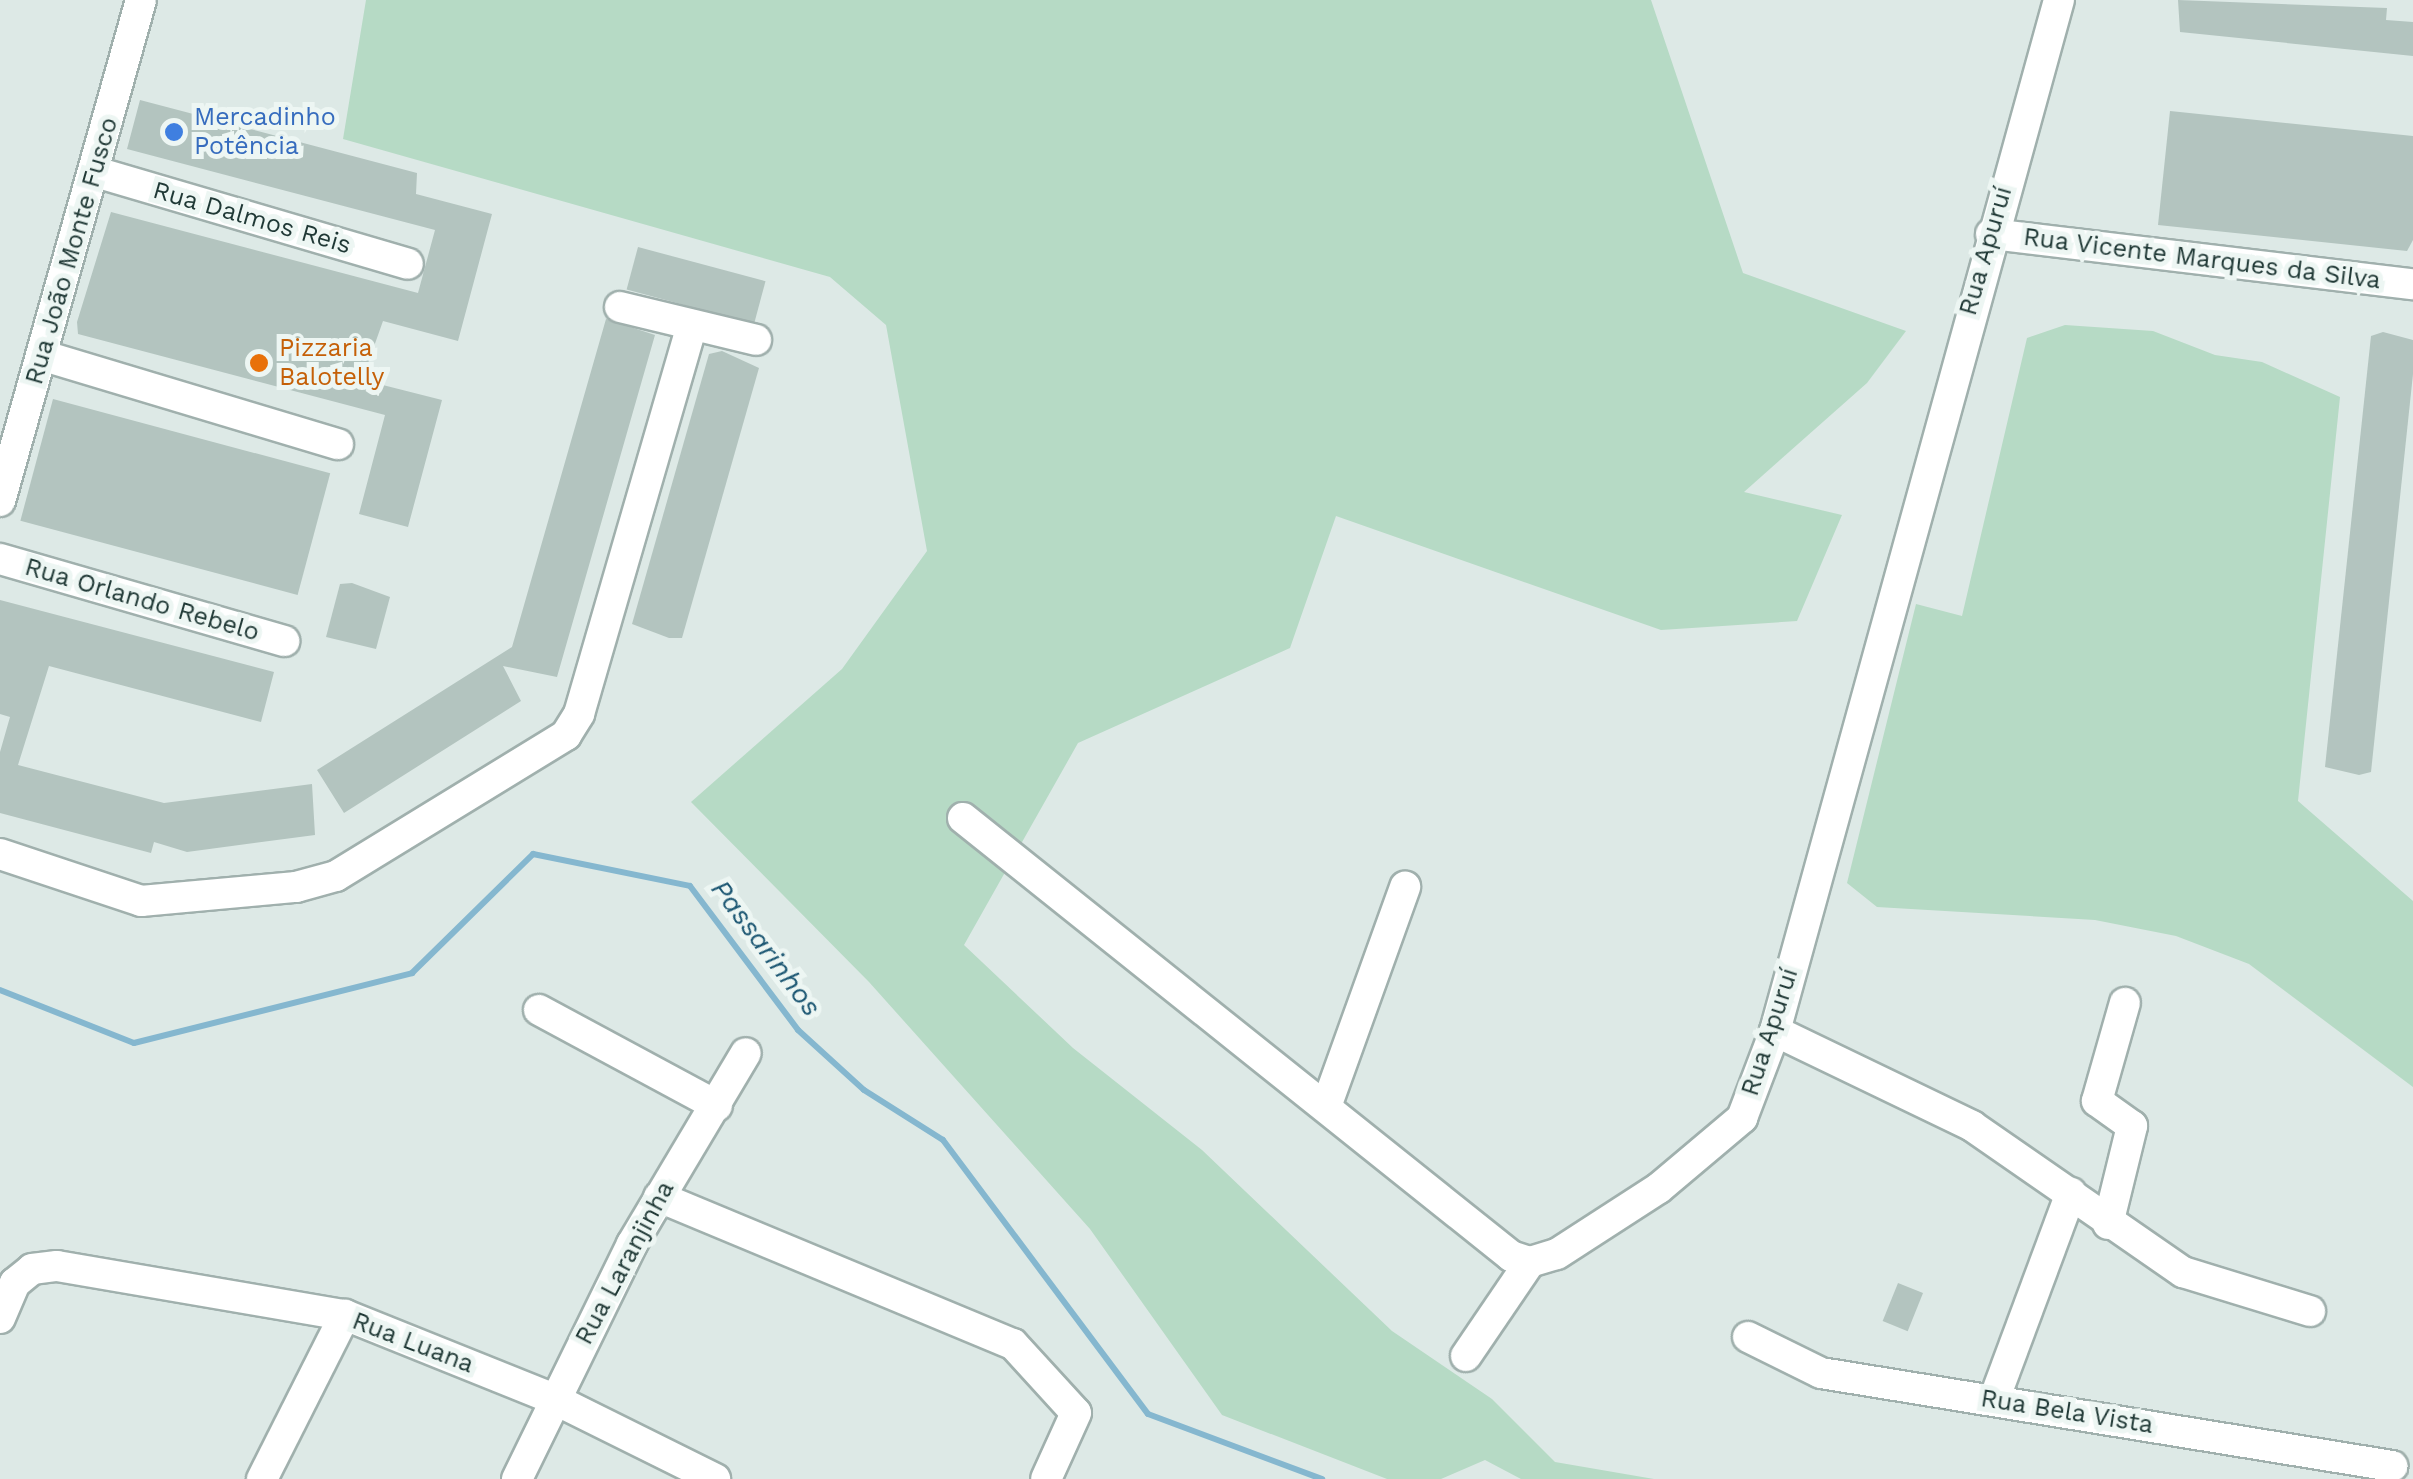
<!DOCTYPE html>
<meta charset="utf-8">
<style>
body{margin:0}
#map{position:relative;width:2413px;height:1479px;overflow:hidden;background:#dde9e6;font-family:"Work Sans",sans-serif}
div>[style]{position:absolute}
.green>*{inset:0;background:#b6dac5}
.stream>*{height:6px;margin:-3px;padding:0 3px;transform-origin:3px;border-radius:3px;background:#85b7cf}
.building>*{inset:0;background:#b3c4bf;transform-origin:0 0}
.roads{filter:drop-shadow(2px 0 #a0b0ad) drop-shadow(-2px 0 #a0b0ad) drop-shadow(0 2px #a0b0ad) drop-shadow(0 -2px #a0b0ad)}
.minor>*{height:30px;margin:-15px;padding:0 15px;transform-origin:15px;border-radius:15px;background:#fff}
.dots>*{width:28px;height:28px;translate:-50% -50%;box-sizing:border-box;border:5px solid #edf6f3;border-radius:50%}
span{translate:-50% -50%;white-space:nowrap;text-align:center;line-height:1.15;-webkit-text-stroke:10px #edf6f3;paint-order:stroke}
.shop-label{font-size:25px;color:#366cbe}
.left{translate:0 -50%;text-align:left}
.street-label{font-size:25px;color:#1f3835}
.food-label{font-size:25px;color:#c56008}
.water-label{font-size:28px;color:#1b5672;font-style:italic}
</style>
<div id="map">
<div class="green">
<div style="clip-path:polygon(366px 0,1651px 0,1743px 273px,1906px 331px,1867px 383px,1744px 492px,1842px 515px,1797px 621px,1661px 630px,1336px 516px,1290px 648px,1078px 743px,964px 945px,1073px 1048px,1202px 1150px,1392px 1331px,1492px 1399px,1555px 1462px,1654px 1479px,1521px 1479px,1485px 1460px,1441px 1479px,1387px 1479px,1222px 1415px,1090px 1229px,869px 982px,691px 802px,842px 669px,927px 551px,886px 325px,830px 277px,343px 139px)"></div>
<div style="clip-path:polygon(2065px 325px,2153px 331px,2215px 355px,2262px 362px,2340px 397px,2298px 801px,2413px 901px,2413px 1087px,2249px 964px,2176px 936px,2095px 920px,1877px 907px,1847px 883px,1916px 604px,1962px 616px,2027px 338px)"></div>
</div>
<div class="stream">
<div style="left:0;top:990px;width:144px;rotate:21.6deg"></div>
<div style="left:134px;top:1043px;width:287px;rotate:-14.1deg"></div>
<div style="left:412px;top:973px;width:170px;rotate:-44.5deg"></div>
<div style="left:533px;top:854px;width:160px;rotate:11.5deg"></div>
<div style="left:690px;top:886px;width:180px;rotate:53.1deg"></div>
<div style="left:798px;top:1030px;width:89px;rotate:42.3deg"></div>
<div style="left:864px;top:1090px;width:93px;rotate:32.3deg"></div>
<div style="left:943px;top:1140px;width:342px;rotate:53.2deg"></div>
<div style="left:1148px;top:1414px;width:186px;rotate:20.5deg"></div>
</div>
<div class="building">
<div style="clip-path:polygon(2178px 0,2387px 8px,2386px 20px,2413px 22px,2413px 56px,2180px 32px)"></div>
<div style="clip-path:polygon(140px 100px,417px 173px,416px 194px,492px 214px,458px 341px,383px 321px,366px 369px,367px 381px,442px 400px,408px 527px,359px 514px,385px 415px,78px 334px,77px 322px,111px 212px,418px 293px,435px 230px,127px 149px)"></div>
<div style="clip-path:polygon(2170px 111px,2413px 136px,2413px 240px,2407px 251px,2158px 225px)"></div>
<div style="left:638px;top:247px;width:132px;height:44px;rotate:15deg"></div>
<div style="clip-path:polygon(606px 319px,655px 335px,557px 677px,503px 666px,521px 701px,344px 813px,317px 770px,512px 647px)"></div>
<div style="clip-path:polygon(2383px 332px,2413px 340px,2413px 374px,2371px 772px,2359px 775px,2325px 767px,2371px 336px)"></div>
<div style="clip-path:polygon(722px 351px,759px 368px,682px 638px,669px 638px,632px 624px,709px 354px)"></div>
<div style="left:53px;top:399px;width:287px;height:126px;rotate:15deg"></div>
<div style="clip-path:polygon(352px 583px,390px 597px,376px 649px,326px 637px,340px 584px)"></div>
<div style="clip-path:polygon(0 600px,274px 672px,261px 722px,49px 666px,18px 765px,164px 803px,312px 784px,315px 835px,187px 852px,154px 842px,151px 853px,0 813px,0 752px,10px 717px,0 714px)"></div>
<div style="left:1898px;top:1283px;width:27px;height:41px;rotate:22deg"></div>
</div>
<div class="roads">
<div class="minor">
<div style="left:96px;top:172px;width:325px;rotate:16.4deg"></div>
<div style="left:1991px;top:234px;width:425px;rotate:6.8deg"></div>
<div style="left:620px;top:307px;width:140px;rotate:13.6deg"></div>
<div style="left:44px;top:356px;width:307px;rotate:16.7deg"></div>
<div style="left:0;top:501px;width:520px;rotate:-74.28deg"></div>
<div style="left:0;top:559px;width:296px;rotate:16.1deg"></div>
<div style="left:963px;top:818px;width:702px;rotate:38.63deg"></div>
<div style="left:1511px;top:1256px;width:20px;rotate:18deg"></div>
<div style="left:1530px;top:1262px;width:28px;rotate:-17deg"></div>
<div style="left:1557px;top:1254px;width:121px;rotate:-32.9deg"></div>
<div style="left:1659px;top:1188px;width:109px;rotate:-40.1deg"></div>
<div style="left:1742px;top:1118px;width:93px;rotate:-69.2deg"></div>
<div style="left:1775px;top:1031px;width:1069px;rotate:-74.6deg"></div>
<div style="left:0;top:854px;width:149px;rotate:18.4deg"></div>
<div style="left:141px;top:901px;width:156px;rotate:-5.2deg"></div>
<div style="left:296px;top:887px;width:41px;rotate:-15.4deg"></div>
<div style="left:336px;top:876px;width:270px;rotate:-31.5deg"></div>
<div style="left:566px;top:735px;width:25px;rotate:-58deg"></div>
<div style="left:579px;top:714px;width:405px;rotate:-73.8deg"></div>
<div style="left:539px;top:1010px;width:202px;rotate:28.3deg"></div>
<div style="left:1775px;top:1031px;width:219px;rotate:25.7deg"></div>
<div style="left:1972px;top:1126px;width:257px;rotate:34.7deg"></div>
<div style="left:2183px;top:1272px;width:133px;rotate:17.1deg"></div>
<div style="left:1327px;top:1104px;width:231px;rotate:-70.2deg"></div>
<div style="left:659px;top:1197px;width:383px;rotate:22.6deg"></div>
<div style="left:1013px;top:1344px;width:93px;rotate:47.6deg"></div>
<div style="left:1076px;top:1413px;width:72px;rotate:114.4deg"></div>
<div style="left:2108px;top:1224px;width:101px;rotate:-76.2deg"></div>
<div style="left:2132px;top:1126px;width:43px;rotate:-144.5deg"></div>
<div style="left:2097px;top:1101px;width:102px;rotate:-74.1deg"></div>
<div style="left:0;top:1318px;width:38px;rotate:-67deg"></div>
<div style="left:15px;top:1283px;width:22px;rotate:-39deg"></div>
<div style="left:32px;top:1269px;width:25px;rotate:-7deg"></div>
<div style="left:57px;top:1266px;width:292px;rotate:9.7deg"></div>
<div style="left:345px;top:1315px;width:225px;rotate:21.9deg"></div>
<div style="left:554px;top:1399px;width:180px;rotate:26.4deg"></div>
<div style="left:1748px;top:1337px;width:81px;rotate:26.3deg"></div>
<div style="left:1821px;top:1373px;width:579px;rotate:9.25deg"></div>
<div style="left:1466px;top:1356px;width:114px;rotate:-55.8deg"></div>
<div style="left:1994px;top:1400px;width:221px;rotate:-69.6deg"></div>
<div style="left:262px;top:1479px;width:184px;rotate:-63.2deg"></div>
<div style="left:517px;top:1479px;width:262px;rotate:-63.9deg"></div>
<div style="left:632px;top:1244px;width:222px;rotate:-59.2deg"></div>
</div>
</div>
<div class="dots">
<div style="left:174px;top:132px;background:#3f7fe0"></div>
<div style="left:259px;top:363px;background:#e8710a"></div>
</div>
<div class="shop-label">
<span class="left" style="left:194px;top:132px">Mercadinho<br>Potência</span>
</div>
<div class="street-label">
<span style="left:252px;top:218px;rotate:16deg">Rua Dalmos Reis</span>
<span style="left:72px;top:251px;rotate:-74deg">Rua João Monte Fusco</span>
<span style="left:1986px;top:251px;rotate:-74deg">Rua Apuruí</span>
<span style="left:2202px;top:259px;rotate:7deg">Rua Vicente Marques da Silva</span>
<span style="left:142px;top:600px;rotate:16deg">Rua Orlando Rebelo</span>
<span style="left:1770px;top:1032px;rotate:-72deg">Rua Apuruí</span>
<span style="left:625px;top:1263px;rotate:-62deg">Rua Laranjinha</span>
<span style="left:413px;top:1343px;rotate:21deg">Rua Luana</span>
<span style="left:2067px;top:1412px;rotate:9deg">Rua Bela Vista</span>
</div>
<div class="food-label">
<span class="left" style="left:279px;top:363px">Pizzaria<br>Balotelly</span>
</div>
<div class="water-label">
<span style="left:766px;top:948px;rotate:53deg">Passarinhos</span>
</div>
</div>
